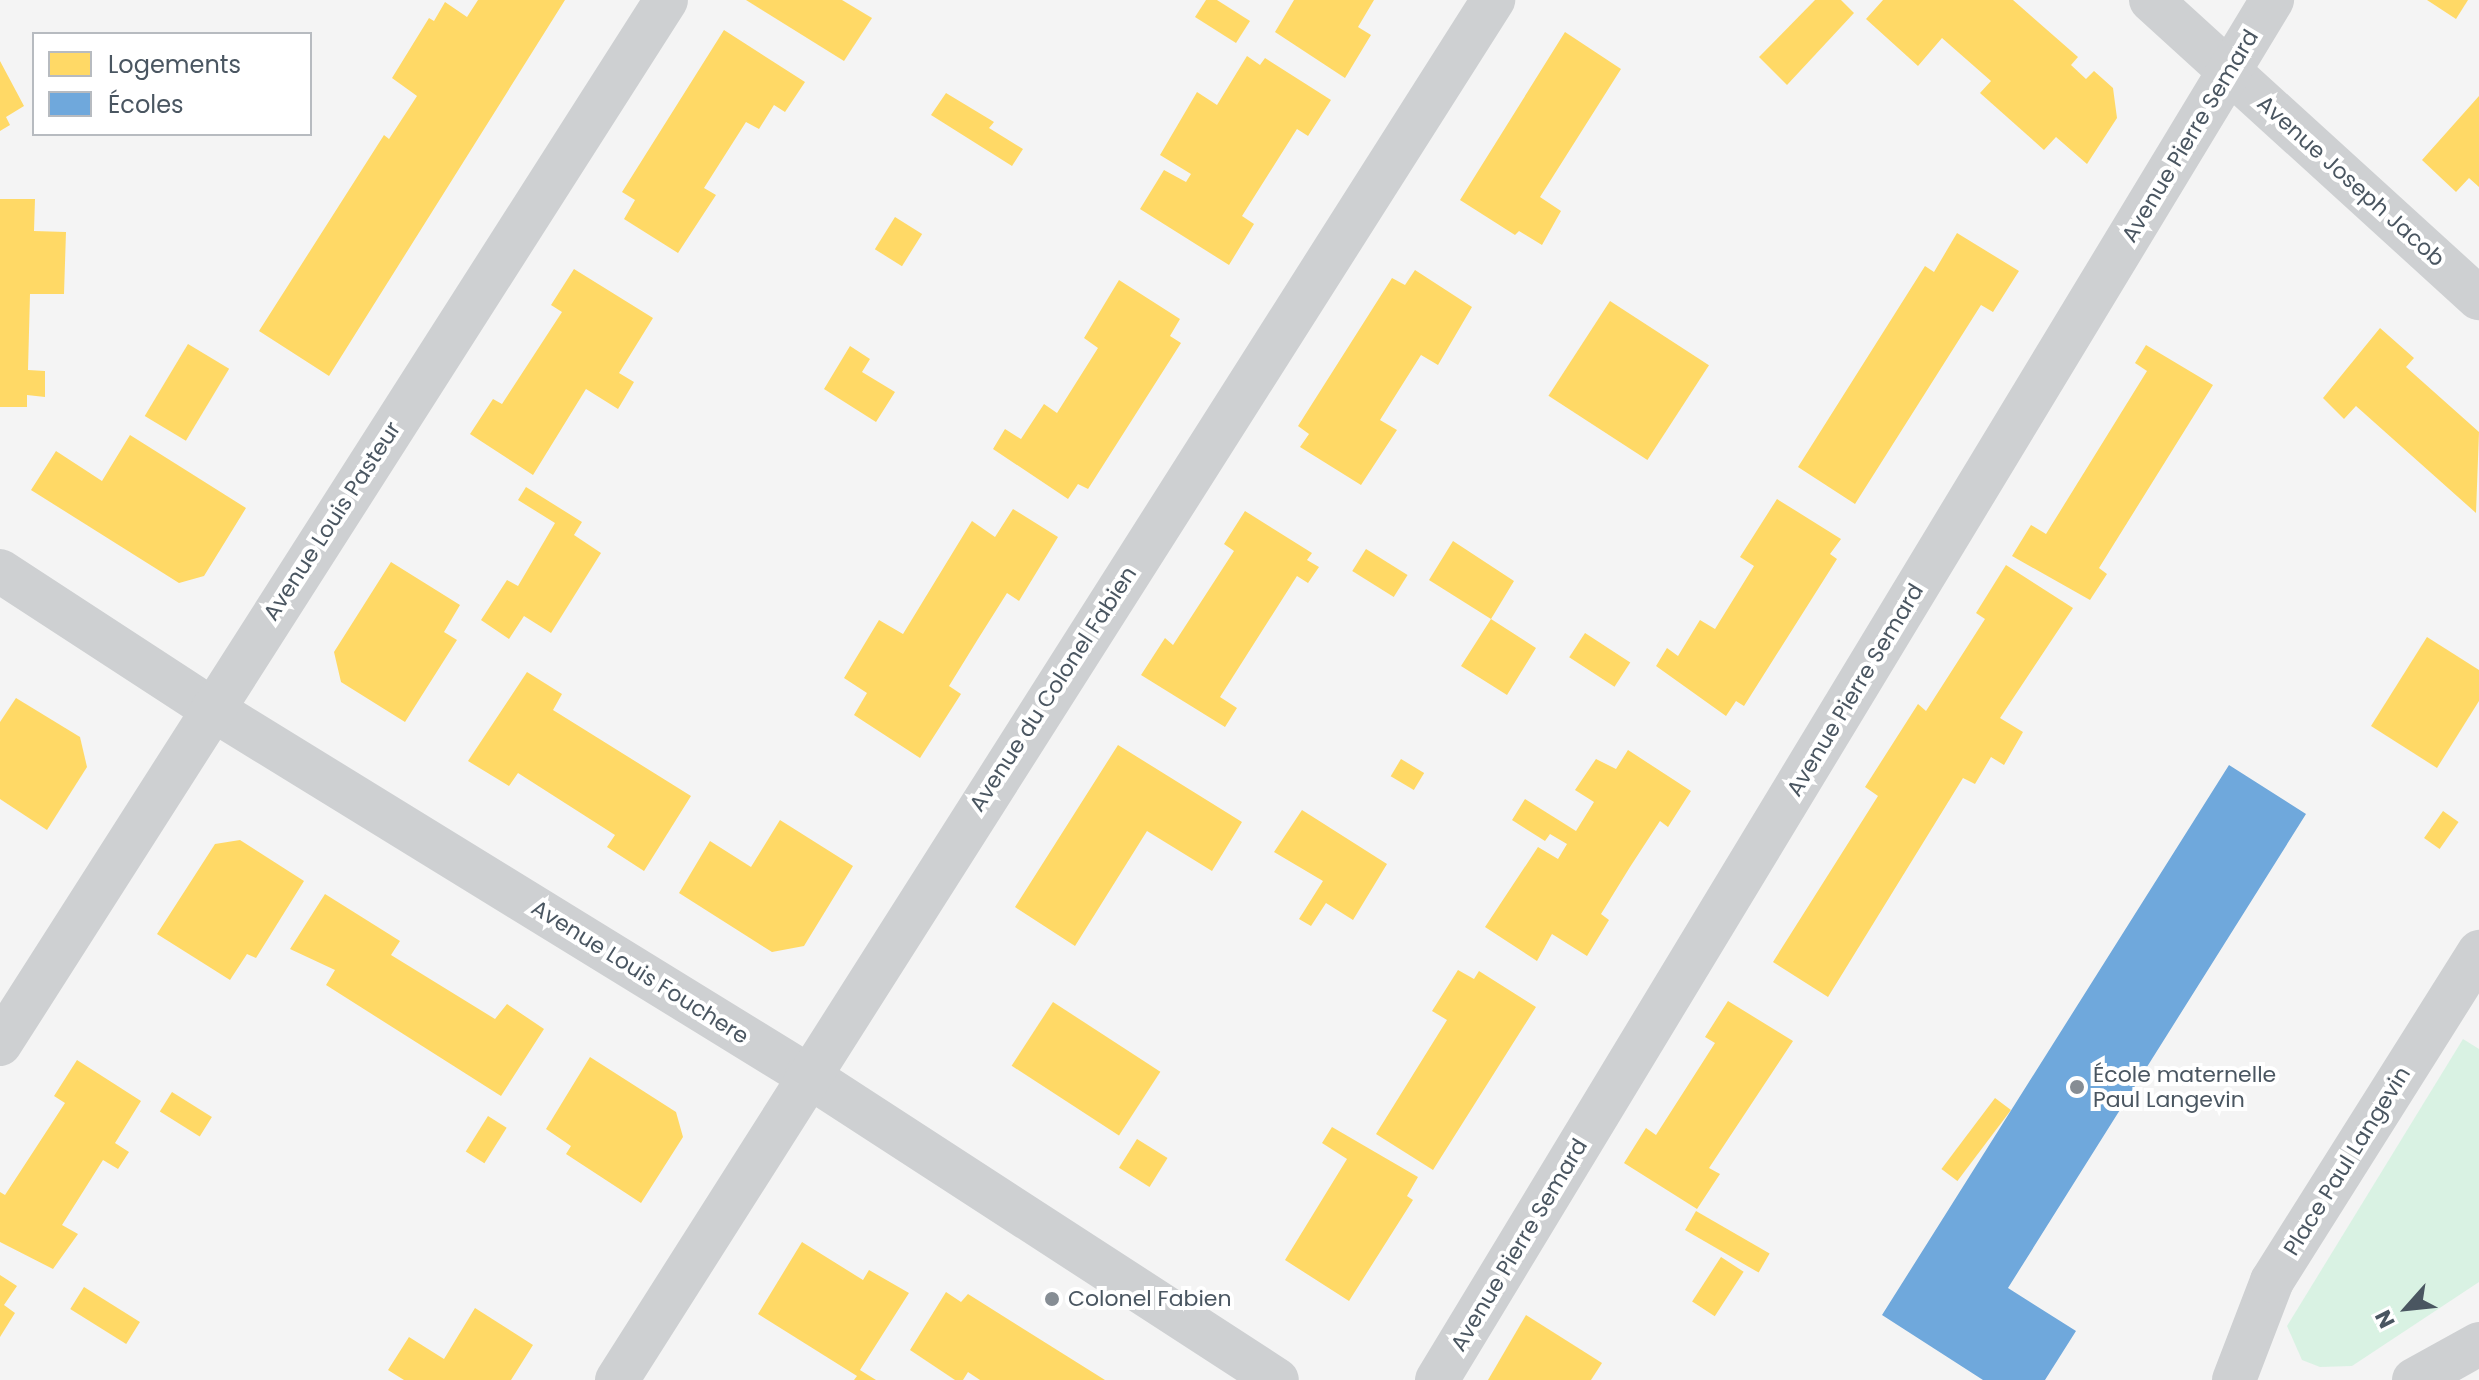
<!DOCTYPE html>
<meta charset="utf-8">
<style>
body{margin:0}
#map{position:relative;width:2479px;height:1380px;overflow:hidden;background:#f4f4f4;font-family:Poppins,sans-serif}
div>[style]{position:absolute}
.green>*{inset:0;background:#d9f2e3}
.homes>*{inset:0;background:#ffd966;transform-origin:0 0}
.schools>*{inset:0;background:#6fa8dc}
.street>*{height:44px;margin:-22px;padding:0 22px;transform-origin:22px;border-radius:22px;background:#ced0d2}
.dots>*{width:22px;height:22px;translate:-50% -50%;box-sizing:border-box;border:4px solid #fff;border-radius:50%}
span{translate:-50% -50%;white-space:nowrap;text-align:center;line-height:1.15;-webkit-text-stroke:8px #fff;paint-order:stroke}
.street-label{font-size:22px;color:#4a5661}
.poi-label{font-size:22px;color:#4a5661}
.left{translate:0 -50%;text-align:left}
.legend{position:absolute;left:32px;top:32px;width:280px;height:104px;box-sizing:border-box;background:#fff;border:2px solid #b7bbc0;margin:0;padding:10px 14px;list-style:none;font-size:24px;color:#4a5661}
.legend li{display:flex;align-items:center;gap:16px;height:40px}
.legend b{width:40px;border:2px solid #b7bbc0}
.north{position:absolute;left:2367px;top:1268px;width:80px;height:80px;-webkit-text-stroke:6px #fff;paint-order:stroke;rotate:243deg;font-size:22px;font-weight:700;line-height:32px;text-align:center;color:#4a5661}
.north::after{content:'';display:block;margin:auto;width:28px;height:36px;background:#4a5661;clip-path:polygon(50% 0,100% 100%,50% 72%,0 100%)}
</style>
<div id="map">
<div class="green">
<div style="clip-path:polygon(2463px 1039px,2479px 1049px,2479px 1282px,2352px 1366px,2320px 1367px,2302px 1360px,2287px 1326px)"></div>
</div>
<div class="homes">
<div style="clip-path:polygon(478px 0,565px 0,329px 376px,259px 331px,384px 135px,389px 139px,417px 96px,392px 78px,429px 18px,434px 21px,445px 2px,467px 17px)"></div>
<div style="clip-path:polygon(746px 0,842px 0,872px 18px,844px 61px)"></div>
<div style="clip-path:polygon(1206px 0,1217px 0,1250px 21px,1236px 43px,1195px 17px)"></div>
<div style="clip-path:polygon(1294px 0,1374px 0,1358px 27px,1371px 35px,1345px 78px,1275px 32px)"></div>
<div style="clip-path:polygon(1815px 0,1841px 0,1854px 13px,1787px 85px,1759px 57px)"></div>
<div style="clip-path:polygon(1883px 0,2013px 0,2078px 57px,2071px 65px,2086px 79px,2094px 71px,2113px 88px,2117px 118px,2087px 164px,2056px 137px,2044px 150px,1980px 93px,1991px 81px,1942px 38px,1918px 66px,1866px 19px)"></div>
<div style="clip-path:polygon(2427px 0,2468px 0,2456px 19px)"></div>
<div style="clip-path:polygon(724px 30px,805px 82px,785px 112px,774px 105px,759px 129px,746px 122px,704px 188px,716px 195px,678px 253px,624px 219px,635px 200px,622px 192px)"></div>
<div style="clip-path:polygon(1565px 32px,1621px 69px,1540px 197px,1561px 211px,1542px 245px,1519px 231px,1515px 235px,1460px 200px)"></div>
<div style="clip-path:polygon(1247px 56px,1260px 65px,1265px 58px,1331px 100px,1308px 136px,1297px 129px,1242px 216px,1254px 224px,1229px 265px,1140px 209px,1164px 170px,1186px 182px,1191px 174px,1160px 155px,1197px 92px,1217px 105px)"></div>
<div style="clip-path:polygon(0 61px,24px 106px,6px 117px,10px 125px,0 131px)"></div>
<div style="clip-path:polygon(946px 93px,994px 122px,989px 128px,1023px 149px,1012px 166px,931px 115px)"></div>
<div style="clip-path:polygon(2479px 96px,2479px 187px,2469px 178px,2456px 192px,2422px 160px)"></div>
<div style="clip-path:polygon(0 199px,35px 199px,34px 231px,66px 232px,64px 294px,30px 294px,28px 370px,45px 371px,45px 397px,27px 395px,27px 407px,0 407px)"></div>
<div style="left:895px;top:217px;width:32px;height:38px;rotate:32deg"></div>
<div style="clip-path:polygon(1957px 233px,2019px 271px,1993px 312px,1981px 305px,1855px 504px,1798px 467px,1925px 266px,1934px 272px)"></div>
<div style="clip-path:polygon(574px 269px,653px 318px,619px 373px,634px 382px,618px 409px,586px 389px,533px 475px,470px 434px,493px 399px,502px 404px,562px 312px,551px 305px)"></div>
<div style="clip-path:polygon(1415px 270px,1472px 307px,1438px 365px,1421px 355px,1380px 420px,1397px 430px,1361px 485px,1300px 447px,1309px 434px,1298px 426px,1392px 278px,1405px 285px)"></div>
<div style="clip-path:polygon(1119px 280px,1180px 319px,1170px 336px,1181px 343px,1088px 489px,1078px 484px,1068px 499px,993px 449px,1005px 429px,1021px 439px,1044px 404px,1057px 413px,1098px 348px,1084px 338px)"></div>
<div style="left:1610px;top:301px;width:118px;height:113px;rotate:33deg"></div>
<div style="clip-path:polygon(2380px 328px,2414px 358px,2406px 367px,2479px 432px,2476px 513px,2356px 406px,2344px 419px,2323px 398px)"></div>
<div style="left:188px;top:344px;width:48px;height:84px;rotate:31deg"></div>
<div style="clip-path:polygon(2146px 345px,2213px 385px,2099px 568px,2107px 574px,2090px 600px,2012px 556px,2031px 525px,2046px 534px,2147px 371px,2135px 363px)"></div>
<div style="clip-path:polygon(850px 346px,870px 359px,862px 372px,895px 392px,876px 422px,824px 389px)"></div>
<div style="clip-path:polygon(130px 435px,246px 508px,204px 576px,179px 583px,31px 490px,56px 451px,102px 481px)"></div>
<div style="clip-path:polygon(526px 487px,582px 522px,574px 535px,601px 553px,551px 633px,524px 616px,509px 639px,481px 620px,507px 580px,518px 586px,555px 523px,518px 500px)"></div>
<div style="clip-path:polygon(1777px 499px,1841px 539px,1830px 554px,1837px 559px,1744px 706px,1736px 701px,1726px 716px,1656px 666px,1667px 648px,1678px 656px,1700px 620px,1715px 629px,1754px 566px,1740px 557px)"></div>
<div style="clip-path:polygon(1013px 509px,1058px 537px,1019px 601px,1007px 593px,978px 639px,949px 686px,961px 694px,920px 758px,854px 715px,867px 693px,844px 678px,879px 620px,903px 634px,972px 521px,995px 537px)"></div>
<div style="clip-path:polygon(1245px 511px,1312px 553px,1307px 560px,1319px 567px,1308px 583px,1297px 576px,1220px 697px,1237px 708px,1225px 727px,1141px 675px,1165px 638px,1173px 645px,1234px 551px,1224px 544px)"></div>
<div style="clip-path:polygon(1453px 541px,1514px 581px,1491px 619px,1536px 648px,1507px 695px,1461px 666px,1491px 619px,1429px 580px)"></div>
<div style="left:1366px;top:549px;width:49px;height:26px;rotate:32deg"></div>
<div style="clip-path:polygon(391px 562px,460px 605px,444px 632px,457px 640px,405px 722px,341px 682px,334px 652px)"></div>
<div style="clip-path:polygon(2006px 565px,2073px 608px,2000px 718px,2023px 732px,2004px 765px,1991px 757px,1975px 784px,1963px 778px,1828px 997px,1773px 962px,1878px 796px,1865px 787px,1918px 704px,1926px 711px,1985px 619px,1976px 613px)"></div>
<div style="left:1585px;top:633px;width:54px;height:29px;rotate:33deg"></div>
<div style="clip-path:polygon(2427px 637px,2479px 670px,2479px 701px,2437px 768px,2371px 726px)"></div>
<div style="clip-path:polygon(527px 672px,562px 694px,553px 710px,691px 796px,644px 871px,607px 847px,615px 835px,518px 773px,509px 786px,468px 761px)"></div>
<div style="clip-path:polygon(16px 698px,80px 737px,87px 767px,47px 830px,0 799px,0 722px)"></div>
<div style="clip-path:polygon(1118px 745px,1242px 822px,1212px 871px,1147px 831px,1075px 946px,1015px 907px)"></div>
<div style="clip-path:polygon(1628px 750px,1691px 791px,1668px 827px,1660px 821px,1630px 867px,1601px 914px,1609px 920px,1587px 956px,1552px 934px,1537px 961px,1485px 927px,1538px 847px,1558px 859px,1567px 844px,1550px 834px,1545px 841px,1512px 820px,1525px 799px,1576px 831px,1594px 802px,1575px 790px,1596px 759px,1616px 769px)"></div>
<div style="left:1401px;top:759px;width:27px;height:20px;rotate:31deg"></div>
<div style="clip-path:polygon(1302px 810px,1387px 864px,1353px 920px,1326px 903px,1311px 926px,1299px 919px,1323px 881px,1274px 852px)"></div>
<div style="left:2443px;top:811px;width:19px;height:33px;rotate:35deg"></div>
<div style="clip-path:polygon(780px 820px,853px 866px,804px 946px,772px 952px,679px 893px,710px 841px,751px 867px)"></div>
<div style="clip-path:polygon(240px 840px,304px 881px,256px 958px,247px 954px,230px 980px,157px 934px,215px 844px)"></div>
<div style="clip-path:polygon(325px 894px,400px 941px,391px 955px,495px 1019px,507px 1004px,544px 1029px,501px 1096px,326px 985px,335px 970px,290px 949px)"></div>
<div style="clip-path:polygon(1458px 970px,1474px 979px,1479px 971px,1536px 1007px,1433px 1170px,1376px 1134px,1447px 1020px,1432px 1011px)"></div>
<div style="clip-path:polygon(1728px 1001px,1793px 1041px,1709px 1168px,1720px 1174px,1697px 1209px,1624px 1163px,1646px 1128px,1656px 1135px,1715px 1043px,1705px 1037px)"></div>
<div style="left:1053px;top:1002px;width:128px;height:76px;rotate:33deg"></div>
<div style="clip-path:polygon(590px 1057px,676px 1112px,683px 1137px,641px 1203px,566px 1154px,571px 1146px,546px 1129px)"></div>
<div style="clip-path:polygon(77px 1060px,141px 1101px,115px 1143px,129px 1152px,118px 1169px,103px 1160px,62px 1225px,78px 1234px,53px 1269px,0 1242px,0 1192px,5px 1195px,65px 1103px,54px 1096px)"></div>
<div style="left:172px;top:1092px;width:47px;height:23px;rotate:32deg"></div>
<div style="left:1995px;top:1098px;width:20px;height:89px;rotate:37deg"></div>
<div style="left:488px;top:1116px;width:22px;height:42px;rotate:32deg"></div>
<div style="clip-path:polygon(1332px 1127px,1418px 1177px,1407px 1196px,1413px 1200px,1349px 1301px,1285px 1260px,1347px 1159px,1322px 1143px)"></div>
<div style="left:1137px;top:1139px;width:36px;height:34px;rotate:32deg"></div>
<div style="left:1696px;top:1211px;width:85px;height:22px;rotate:30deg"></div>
<div style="clip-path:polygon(802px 1242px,863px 1280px,869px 1270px,909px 1293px,860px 1370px,876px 1380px,854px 1380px,857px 1376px,758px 1314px)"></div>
<div style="left:1721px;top:1257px;width:27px;height:53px;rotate:33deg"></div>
<div style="clip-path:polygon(0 1275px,17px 1286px,4px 1305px,15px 1313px,0 1337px)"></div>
<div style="left:84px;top:1287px;width:66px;height:26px;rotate:32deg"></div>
<div style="clip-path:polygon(946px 1292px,961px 1302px,968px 1294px,1105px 1380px,980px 1380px,968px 1372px,963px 1380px,955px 1380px,910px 1350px)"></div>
<div style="clip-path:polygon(475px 1308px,533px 1345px,511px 1380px,404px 1380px,388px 1370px,409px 1337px,444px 1359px)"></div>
<div style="clip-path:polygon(1526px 1315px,1602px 1363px,1591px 1380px,1488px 1380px)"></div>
</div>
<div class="schools">
<div style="clip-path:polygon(2229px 765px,2306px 814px,2008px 1288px,2076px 1331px,2045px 1380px,1983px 1380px,1882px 1315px)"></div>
</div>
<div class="street">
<div style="left:2151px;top:0;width:443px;rotate:42.3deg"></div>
<div style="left:0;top:571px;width:253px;rotate:33.1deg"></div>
<div style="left:212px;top:709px;width:699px;rotate:31.6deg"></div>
<div style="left:807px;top:1075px;width:560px;rotate:32.98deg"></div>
<div style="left:0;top:1044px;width:1238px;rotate:-57.46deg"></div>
<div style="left:617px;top:1380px;width:1635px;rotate:-57.59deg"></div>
<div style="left:1437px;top:1380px;width:1613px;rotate:-58.82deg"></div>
<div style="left:2234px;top:1380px;width:106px;rotate:-69deg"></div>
<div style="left:2272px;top:1281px;width:389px;rotate:-57.8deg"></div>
<div style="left:2414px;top:1380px;width:74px;rotate:-29deg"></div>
</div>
<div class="dots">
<div style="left:2077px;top:1087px;background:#868d94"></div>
<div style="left:1052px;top:1299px;background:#868d94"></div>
</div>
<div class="street-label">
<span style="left:2190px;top:136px;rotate:-59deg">Avenue Pierre Semard</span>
<span style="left:2351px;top:181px;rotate:42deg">Avenue Joseph Jacob</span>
<span style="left:332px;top:521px;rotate:-57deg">Avenue Louis Pasteur</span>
<span style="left:1053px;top:689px;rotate:-57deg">Avenue du Colonel Fabien</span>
<span style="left:1855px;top:690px;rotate:-59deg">Avenue Pierre Semard</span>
<span style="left:640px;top:972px;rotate:32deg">Avenue Louis Fouchere</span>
<span style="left:2347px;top:1161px;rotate:-58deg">Place Paul Langevin</span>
<span style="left:1519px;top:1245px;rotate:-59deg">Avenue Pierre Semard</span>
</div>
<div class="poi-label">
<span class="left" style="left:2093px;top:1087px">École maternelle<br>Paul Langevin</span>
<span class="left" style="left:1068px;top:1299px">Colonel Fabien</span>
</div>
<ul class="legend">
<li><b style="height:22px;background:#ffd966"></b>Logements</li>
<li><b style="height:22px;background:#6fa8dc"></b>Écoles</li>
</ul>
<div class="north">N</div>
</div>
